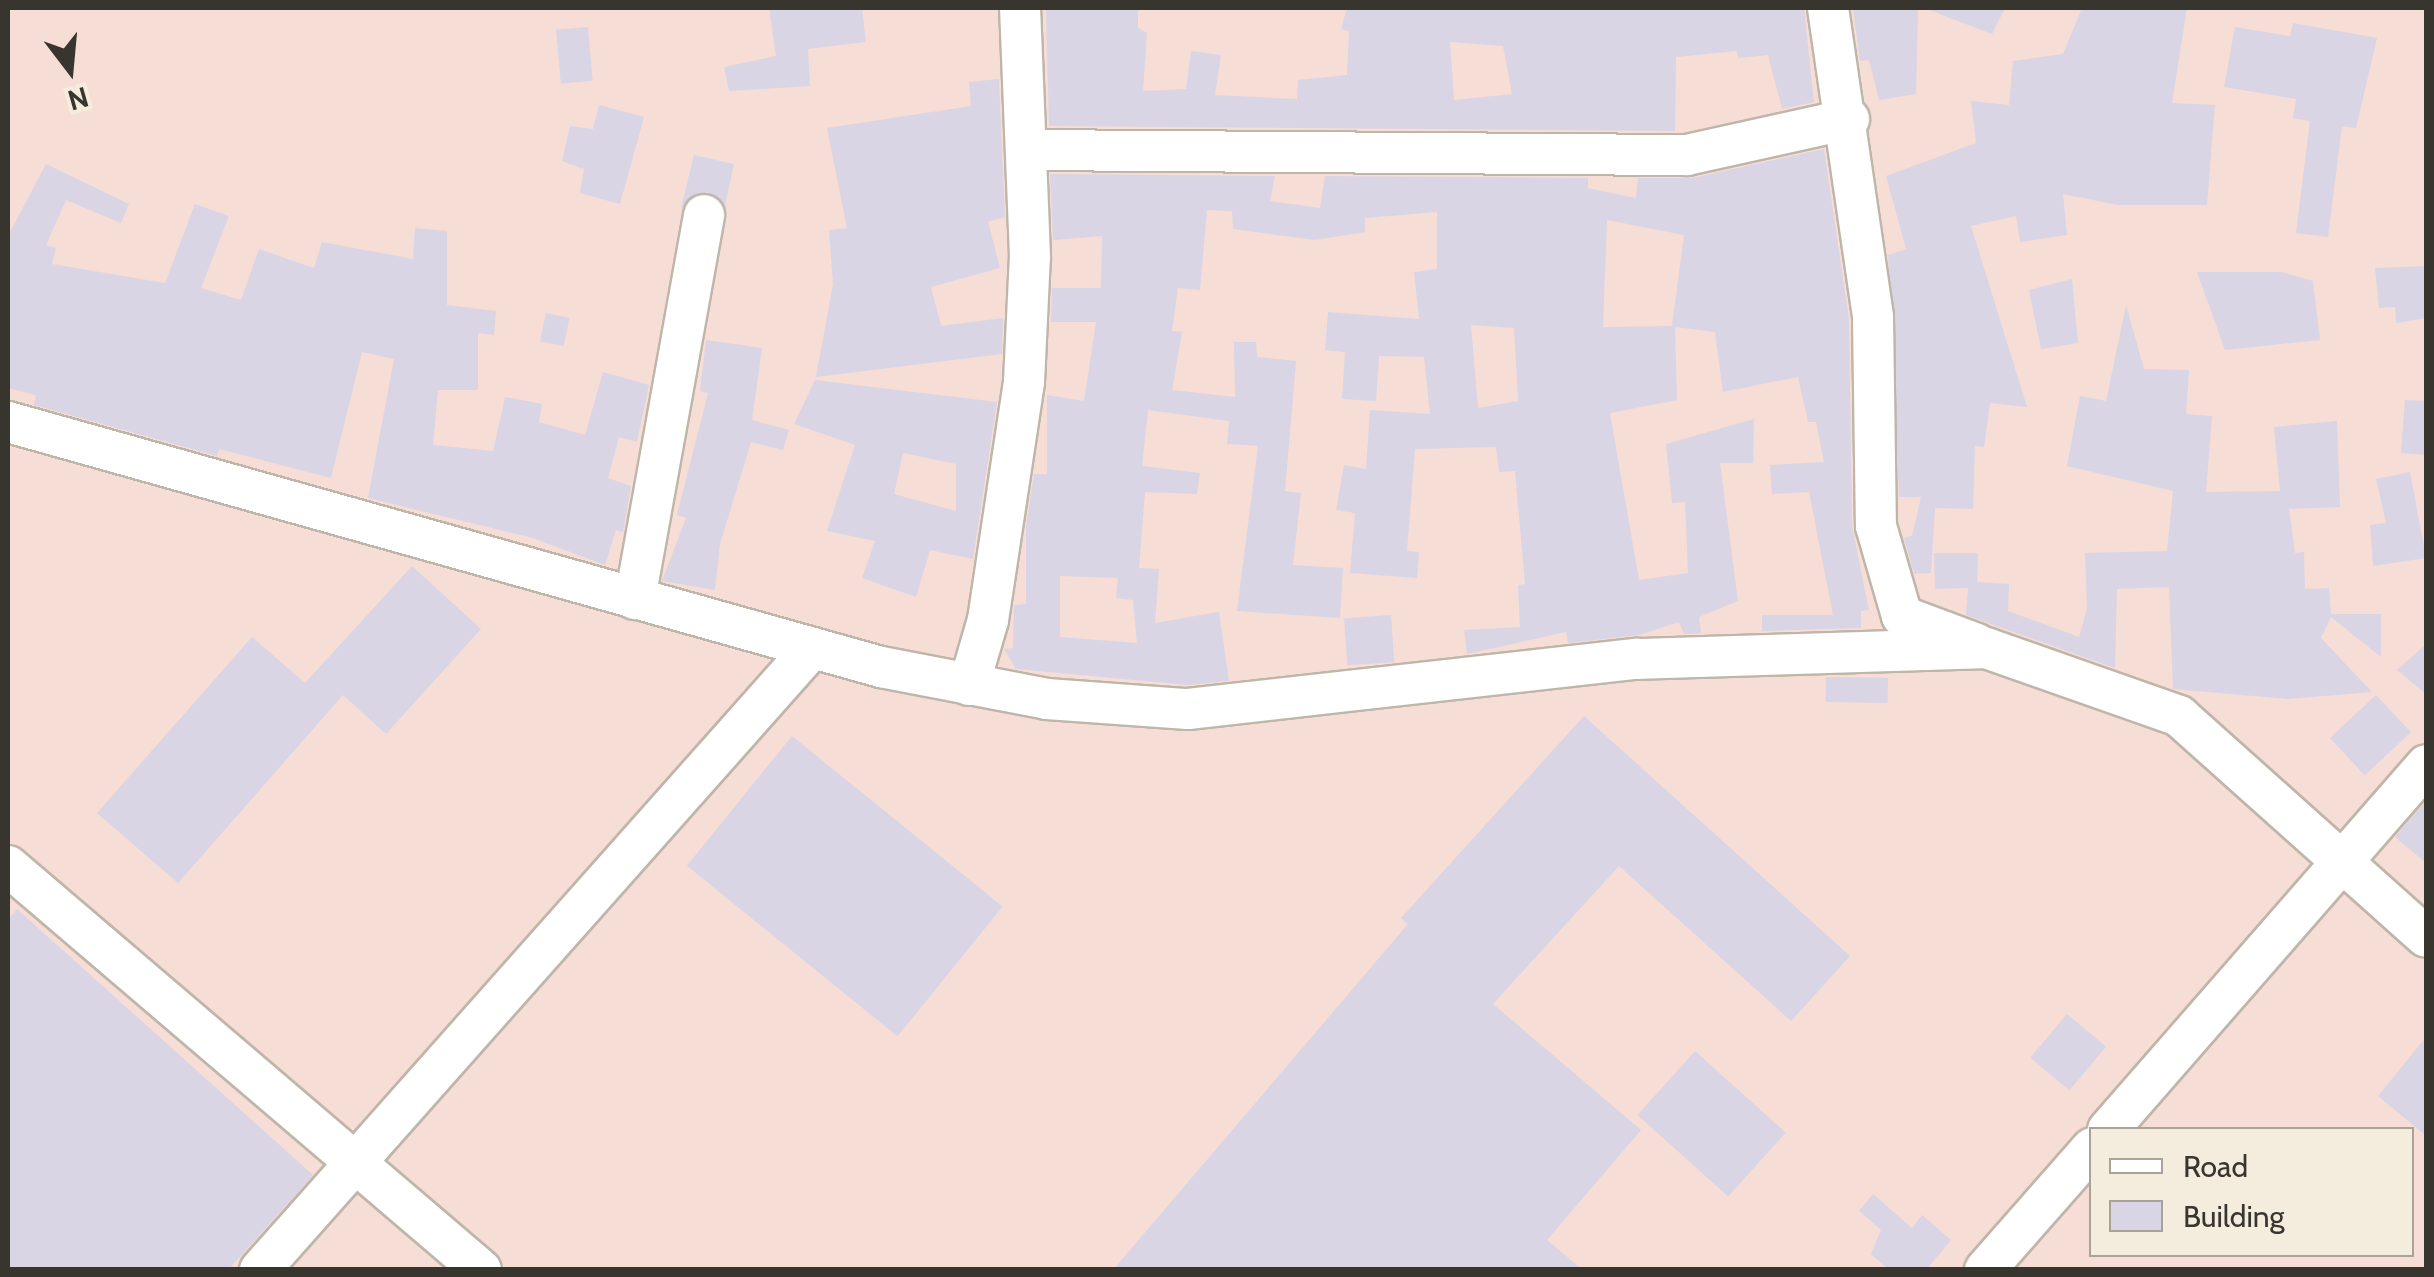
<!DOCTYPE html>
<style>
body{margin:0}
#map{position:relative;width:2434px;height:1277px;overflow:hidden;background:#f4ecdd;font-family:Cabin,sans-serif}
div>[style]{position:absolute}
.industrial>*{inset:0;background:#f6ddd6}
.building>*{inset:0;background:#d9d5e4;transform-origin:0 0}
.roads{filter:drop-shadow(2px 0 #bfb6a9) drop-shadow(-2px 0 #bfb6a9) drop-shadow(0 2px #bfb6a9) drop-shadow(0 -2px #bfb6a9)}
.minor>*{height:40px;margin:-20px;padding:0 20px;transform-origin:20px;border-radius:20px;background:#fff}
span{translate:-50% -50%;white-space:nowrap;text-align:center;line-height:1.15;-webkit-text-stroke:8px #f4ecdd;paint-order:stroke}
.frame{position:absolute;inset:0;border:10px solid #38352f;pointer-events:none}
.legend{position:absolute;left:2089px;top:1127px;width:325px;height:130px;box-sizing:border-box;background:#f4ecdd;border:2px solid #a9a397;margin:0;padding:12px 18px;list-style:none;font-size:30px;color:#38352f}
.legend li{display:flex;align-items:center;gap:20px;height:50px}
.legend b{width:50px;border:2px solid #a9a397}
.north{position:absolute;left:20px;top:20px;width:100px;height:100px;-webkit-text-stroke:8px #f4ecdd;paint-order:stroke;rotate:164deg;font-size:28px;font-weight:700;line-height:40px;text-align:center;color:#38352f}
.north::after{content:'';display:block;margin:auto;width:35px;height:45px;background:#38352f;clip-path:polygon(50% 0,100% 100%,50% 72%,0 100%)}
</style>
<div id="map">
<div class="industrial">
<div style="clip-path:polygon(evenodd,8px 8px,2426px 8px,2426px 1269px,8px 1269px,8px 8px,2092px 1130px,2412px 1130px,2412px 1254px,2092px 1254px,2092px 1130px)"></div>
</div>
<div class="building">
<div style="clip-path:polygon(769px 8px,862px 8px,866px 42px,808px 49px,810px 86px,729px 91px,724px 67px,776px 56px)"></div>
<div style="clip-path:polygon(evenodd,1046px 8px,1138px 8px,1138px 28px,1147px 33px,1143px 91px,1186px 89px,1191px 51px,1221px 55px,1215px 95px,1297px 99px,1298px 80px,1347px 75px,1349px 31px,1341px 29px,1347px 8px,1804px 8px,1814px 102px,1782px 109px,1768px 55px,1738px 58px,1737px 51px,1676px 57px,1675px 131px,1049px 126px,1046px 8px,1450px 42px,1503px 46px,1512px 94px,1454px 100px,1450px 42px)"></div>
<div style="clip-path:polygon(1853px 8px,1918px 8px,1916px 94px,1879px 100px,1869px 60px,1860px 61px)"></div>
<div style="clip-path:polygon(1924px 8px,2005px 8px,1992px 34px)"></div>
<div style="clip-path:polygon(2082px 8px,2187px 8px,2172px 103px,2215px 105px,2207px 205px,2118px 205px,2063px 194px,2067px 235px,2020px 242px,2016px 216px,1971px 226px,2027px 407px,1990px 403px,1984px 447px,1975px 446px,1973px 509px,1935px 508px,1931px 573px,1914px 574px,1904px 538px,1912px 536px,1921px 497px,1899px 497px,1888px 255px,1906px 249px,1886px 176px,1976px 143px,1971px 101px,2009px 105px,2013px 61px,2063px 54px)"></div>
<div style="clip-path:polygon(2293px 23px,2377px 38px,2356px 128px,2342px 126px,2328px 237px,2296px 233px,2310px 121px,2293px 118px,2296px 99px,2224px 87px,2235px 27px,2290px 36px)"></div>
<div style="left:588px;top:27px;width:54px;height:32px;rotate:85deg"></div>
<div style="clip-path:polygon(999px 79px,1005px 217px,988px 222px,1000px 268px,931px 287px,941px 326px,1003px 318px,1002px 354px,816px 377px,833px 284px,829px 230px,847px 228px,827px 128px,971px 106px,969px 82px)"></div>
<div style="clip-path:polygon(599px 105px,644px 117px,620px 204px,580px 193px,584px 169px,562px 161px,570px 126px,593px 129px)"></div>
<div style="clip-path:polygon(evenodd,1824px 149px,1849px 319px,1852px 526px,1869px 610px,1861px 611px,1861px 628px,1762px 631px,1762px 615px,1833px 615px,1809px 492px,1772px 494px,1770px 465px,1824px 462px,1816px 422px,1808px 422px,1798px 377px,1723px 392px,1715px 332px,1675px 327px,1677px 400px,1610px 413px,1639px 580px,1688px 573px,1685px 502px,1672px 503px,1666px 444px,1754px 419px,1753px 463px,1720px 463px,1738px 601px,1699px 617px,1701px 633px,1684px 634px,1679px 622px,1639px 635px,1568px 643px,1566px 632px,1467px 654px,1464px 630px,1520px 627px,1518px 585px,1525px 584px,1515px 471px,1499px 472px,1496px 447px,1415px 449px,1407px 551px,1419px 552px,1417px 578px,1350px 573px,1355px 513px,1336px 510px,1344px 465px,1366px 469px,1370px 410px,1430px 414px,1424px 357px,1379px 356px,1376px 401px,1342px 399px,1345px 352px,1325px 350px,1328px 312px,1419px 319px,1414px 272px,1437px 269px,1437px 212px,1365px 218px,1365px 232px,1315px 240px,1233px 229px,1232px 211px,1207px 210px,1200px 290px,1178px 288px,1172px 331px,1182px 332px,1172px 390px,1235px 397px,1234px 342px,1256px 342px,1257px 357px,1296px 361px,1285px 491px,1301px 493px,1293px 565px,1343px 568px,1340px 618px,1237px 611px,1258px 446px,1227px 444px,1229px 421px,1148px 410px,1142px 466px,1200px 473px,1197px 494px,1145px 492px,1139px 568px,1159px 569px,1155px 623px,1219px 612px,1229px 681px,1188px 685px,1016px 669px,1004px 649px,1013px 648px,1014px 605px,1026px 604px,1026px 527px,1034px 474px,1047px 474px,1047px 395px,1084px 401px,1096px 322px,1051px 322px,1052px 288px,1101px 288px,1102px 236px,1053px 240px,1050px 174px,1275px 176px,1270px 201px,1320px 208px,1325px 176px,1588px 178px,1588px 188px,1636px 198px,1638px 178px,1692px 178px,1824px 149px,1607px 220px,1684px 235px,1672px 326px,1603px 327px,1607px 220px,1824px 149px,1471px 325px,1514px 328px,1518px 401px,1478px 408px,1471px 325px,1824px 149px,1060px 576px,1118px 578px,1116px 598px,1133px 600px,1137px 643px,1060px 637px,1060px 576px)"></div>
<div style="clip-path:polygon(694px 155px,734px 164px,725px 205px,707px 192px,681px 208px)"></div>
<div style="clip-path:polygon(46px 164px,129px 204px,121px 223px,66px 200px,46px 245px,56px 248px,52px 264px,165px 283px,195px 204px,229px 216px,201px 288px,241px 300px,259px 249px,314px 268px,322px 242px,413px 259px,415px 228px,447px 231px,447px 305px,496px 311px,494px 335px,478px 333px,478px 390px,438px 390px,433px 445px,493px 451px,505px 397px,542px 404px,539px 422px,585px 435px,603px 372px,649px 385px,637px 442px,619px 437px,608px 478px,631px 486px,623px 532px,616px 530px,605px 565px,533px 538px,368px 498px,394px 359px,362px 352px,331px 478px,219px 449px,217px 456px,34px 405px,36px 395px,8px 388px,8px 236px)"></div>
<div style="clip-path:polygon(2426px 266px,2426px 318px,2396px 323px,2395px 307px,2379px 308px,2375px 268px)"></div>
<div style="clip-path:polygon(2197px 272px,2282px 272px,2313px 281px,2320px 340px,2225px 350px)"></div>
<div style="clip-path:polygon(2072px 279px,2078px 343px,2041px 349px,2029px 290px)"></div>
<div style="clip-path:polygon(2126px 305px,2144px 369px,2189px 370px,2186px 414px,2212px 416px,2206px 492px,2280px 491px,2274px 427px,2337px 421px,2340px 507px,2289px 509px,2295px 553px,2304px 552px,2305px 589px,2329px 588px,2331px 614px,2381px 614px,2381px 657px,2331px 617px,2321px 638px,2372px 692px,2288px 699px,2173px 689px,2169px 587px,2117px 589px,2115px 668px,1966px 615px,1968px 588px,1935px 589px,1934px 553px,1978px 553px,1977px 582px,2009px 584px,2008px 611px,2079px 637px,2087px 609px,2085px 553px,2167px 551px,2173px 491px,2067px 466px,2080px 396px,2106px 401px)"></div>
<div style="left:546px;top:313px;width:24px;height:29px;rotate:12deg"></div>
<div style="clip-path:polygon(706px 340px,762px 348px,752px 420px,789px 430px,783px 450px,751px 442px,720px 544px,715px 590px,662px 581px,686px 518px,677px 515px,708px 393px,700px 391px)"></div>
<div style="clip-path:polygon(evenodd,815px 380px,997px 402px,973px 559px,930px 550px,916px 597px,862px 578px,875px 541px,827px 531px,855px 445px,794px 424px,815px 380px,903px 453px,956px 464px,956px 511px,894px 494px,903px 453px)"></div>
<div style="clip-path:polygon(2405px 400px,2426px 401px,2426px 455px,2401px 453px)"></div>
<div style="clip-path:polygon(2410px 472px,2426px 558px,2373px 566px,2370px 525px,2386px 523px,2376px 479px)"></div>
<div style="clip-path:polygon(412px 566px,481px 629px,386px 734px,343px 695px,178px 883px,97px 813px,252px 637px,305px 683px)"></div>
<div style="left:1391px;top:615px;width:47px;height:47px;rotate:86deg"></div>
<div style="clip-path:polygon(2426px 644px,2426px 694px,2397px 670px)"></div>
<div style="left:1826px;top:677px;width:62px;height:25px;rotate:1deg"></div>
<div style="left:2376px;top:695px;width:51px;height:63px;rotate:47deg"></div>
<div style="clip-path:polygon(1584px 716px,1850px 956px,1791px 1021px,1619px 866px,1493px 1004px,1641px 1130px,1547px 1240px,1583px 1270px,1113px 1270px,1408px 924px,1401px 918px)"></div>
<div style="left:792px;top:736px;width:271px;height:167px;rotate:39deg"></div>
<div style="clip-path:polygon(2426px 801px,2426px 863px,2395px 837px)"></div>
<div style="clip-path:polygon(17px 909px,313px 1175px,228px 1270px,8px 1270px,8px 920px)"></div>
<div style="left:2067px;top:1014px;width:51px;height:57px;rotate:40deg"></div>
<div style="clip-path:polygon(2426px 1037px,2426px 1136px,2378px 1096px)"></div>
<div style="left:1695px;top:1051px;width:122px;height:86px;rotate:42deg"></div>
<div style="clip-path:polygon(1873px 1194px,1912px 1228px,1922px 1215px,1951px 1240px,1926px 1270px,1889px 1270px,1871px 1254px,1881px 1230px,1859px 1211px)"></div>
</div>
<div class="roads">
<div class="minor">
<div style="left:1828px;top:8px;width:312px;rotate:81.7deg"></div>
<div style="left:1873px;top:317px;width:209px;rotate:89.2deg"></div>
<div style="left:1876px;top:526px;width:94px;rotate:73.9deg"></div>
<div style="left:1902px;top:616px;width:80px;rotate:20.5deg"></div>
<div style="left:1029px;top:150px;width:658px;rotate:0.44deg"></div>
<div style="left:1687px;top:155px;width:166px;rotate:-12.5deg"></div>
<div style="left:8px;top:422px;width:907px;rotate:15.68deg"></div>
<div style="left:881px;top:667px;width:169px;rotate:10.9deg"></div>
<div style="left:1047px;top:699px;width:141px;rotate:4.1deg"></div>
<div style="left:1188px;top:709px;width:452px;rotate:-6.4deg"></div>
<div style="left:1637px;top:659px;width:349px;rotate:-1.8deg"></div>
<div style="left:1986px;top:648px;width:205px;rotate:19.4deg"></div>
<div style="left:2179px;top:716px;width:331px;rotate:41.8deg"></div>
<div style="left:635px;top:599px;width:390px;rotate:-79.8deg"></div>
<div style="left:969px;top:685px;width:68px;rotate:-73.7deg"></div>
<div style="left:988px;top:620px;width:241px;rotate:-81.4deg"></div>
<div style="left:1024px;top:382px;width:126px;rotate:-87.3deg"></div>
<div style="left:1030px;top:256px;width:248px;rotate:-92.3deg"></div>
<div style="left:8px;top:866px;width:622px;rotate:40.5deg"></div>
<div style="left:2108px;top:1130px;width:484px;rotate:-48.9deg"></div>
<div style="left:260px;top:1270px;width:832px;rotate:-48.41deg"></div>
<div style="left:1985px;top:1270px;width:162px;rotate:-48.7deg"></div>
</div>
</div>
<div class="frame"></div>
<ul class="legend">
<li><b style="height:12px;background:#fff"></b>Road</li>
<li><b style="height:28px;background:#d9d5e4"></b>Building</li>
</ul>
<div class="north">N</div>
</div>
